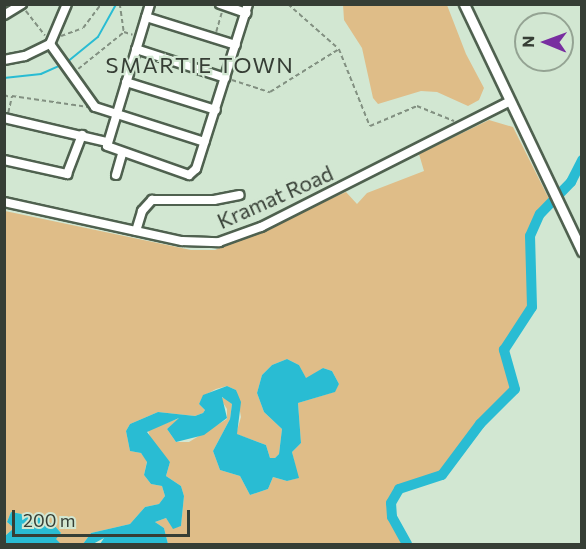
<!DOCTYPE html>
<style>
body{margin:0}
#map{position:relative;width:586px;height:549px;overflow:hidden;background:#d2e7d2;font-family:Commissioner,sans-serif}
div>[style]{position:absolute}
.green>*{inset:0;background:#dfbd88}
.water>*{inset:0;background:#29bcd3}
.stream>*{height:1.5px;margin:-0.75px;padding:0 0.75px;transform-origin:0.75px;border-radius:0.75px;background:#29bcd3}
.river>*{height:10px;margin:-5px;padding:0 5px;transform-origin:5px;border-radius:5px;background:#29bcd3}
.path>*{height:1.5px;margin-top:-0.75px;transform-origin:0;background:repeating-linear-gradient(90deg,#829081 0 4.5px,transparent 0 7.5px)}
.roads{filter:drop-shadow(2px 0 #4f614f) drop-shadow(-2px 0 #4f614f) drop-shadow(0 2px #4f614f) drop-shadow(0 -2px #4f614f)}
.minor>*{height:8px;margin:-4px;padding:0 4px;transform-origin:4px;border-radius:4px;background:#fff}
.major>*{height:9px;margin:-4.5px;padding:0 4.5px;transform-origin:4.5px;border-radius:4.5px;background:#fff}
span{translate:-50% -50%;white-space:nowrap;text-align:center;line-height:1.15;-webkit-text-stroke:4.5px #d2e7d2;paint-order:stroke}
.street-label{font-size:21px;color:#363e35}
.neighbourhood-label{font-size:22px;color:#363e35;letter-spacing:1.5px}
.frame{position:absolute;inset:0;border:6px solid #363e35;pointer-events:none}
.north{position:absolute;left:514px;top:12px;width:60px;height:60px;box-sizing:border-box;background:#d2e7d2;border:2px solid #94a393;border-radius:50%;rotate:271deg;font-size:16px;font-weight:700;line-height:24px;text-align:center;color:#363e35}
.north::after{content:'';display:block;margin:auto;width:21px;height:27px;background:#782ea0;clip-path:polygon(50% 0,100% 100%,50% 72%,0 100%)}
.scale{position:absolute;left:12px;top:510px;width:178px;height:27px;box-sizing:border-box;border:3px solid #363e35;border-top:0;padding-left:8px;font-size:18px;line-height:21px;white-space:nowrap;color:#363e35;-webkit-text-stroke:4px #d2e7d2;paint-order:stroke}
</style>
<div id="map">
<div class="green">
<div style="clip-path:polygon(343px 4px,447px 5px,466px 54px,484px 88px,479px 100px,468px 106px,437px 92px,421px 91px,378px 104px,373px 98px,362px 48px,344px 20px)"></div>
<div style="clip-path:polygon(489px 120px,513px 127px,550px 201px,530px 236px,532px 307px,504px 350px,506px 362px,516px 381px,513px 392px,480px 424px,442px 475px,404px 484px,396px 493px,392px 517px,407px 544px,168px 544px,164px 528px,155px 522px,166px 518px,173px 528px,181px 526px,184px 496px,181px 486px,166px 476px,170px 462px,151px 441px,148px 430px,180px 418px,167px 429px,176px 442px,189px 442px,227px 419px,227px 409px,220px 398px,227px 398px,232px 404px,230px 419px,213px 451px,220px 470px,240px 476px,250px 495px,268px 489px,273px 477px,287px 481px,298px 478px,292px 452px,301px 443px,298px 403px,334px 392px,339px 384px,332px 371px,323px 368px,306px 379px,299px 365px,287px 359px,272px 365px,262px 375px,257px 393px,264px 412px,282px 429px,279px 454px,275px 458px,270px 458px,266px 445px,236px 434px,241px 417px,236px 390px,227px 386px,216px 389px,203px 396px,199px 404px,205px 410px,203px 413px,195px 416px,158px 412px,130px 424px,126px 431px,130px 451px,141px 453px,147px 461px,144px 475px,151px 484px,162px 486px,165px 496px,159px 504px,145px 507px,130px 524px,91px 533px,83px 544px,61px 544px,55px 539px,61px 533px,54px 525px,38px 517px,11px 512px,7px 522px,14px 528px,5px 536px,5px 211px,191px 250px,215px 250px,346px 192px,357px 204px,367px 193px,424px 171px,419px 154px)"></div>
</div>
<div class="water">
<div style="clip-path:polygon(287px 359px,299px 365px,306px 378px,323px 368px,332px 371px,339px 384px,335px 392px,298px 403px,301px 443px,292px 452px,299px 478px,287px 481px,273px 477px,268px 489px,250px 495px,240px 476px,220px 470px,213px 451px,230px 419px,232px 404px,222px 397px,227px 418px,204px 435px,176px 442px,167px 429px,179px 418px,147px 432px,170px 462px,166px 476px,181px 486px,184px 496px,181px 526px,173px 529px,166px 518px,155px 522px,164px 528px,168px 544px,100px 544px,104px 538px,93px 544px,83px 544px,91px 533px,130px 524px,145px 507px,159px 504px,165px 496px,162px 486px,151px 484px,144px 475px,147px 462px,141px 453px,130px 451px,126px 431px,130px 424px,158px 412px,195px 416px,203px 413px,205px 410px,199px 404px,203px 395px,227px 386px,236px 390px,241px 402px,237px 434px,266px 445px,270px 458px,275px 458px,279px 454px,282px 429px,264px 412px,257px 393px,262px 375px,272px 365px)"></div>
<div style="clip-path:polygon(11px 512px,38px 517px,54px 525px,61px 533px,56px 539px,61px 544px,5px 544px,5px 536px,14px 528px,7px 522px)"></div>
</div>
<div class="stream">
<div style="left:66px;top:63px;width:41px;rotate:-39.1deg"></div>
<div style="left:98px;top:37px;width:38px;rotate:-61deg"></div>
<div style="left:4px;top:78px;width:37px;rotate:-6deg"></div>
<div style="left:41px;top:74px;width:22px;rotate:-24deg"></div>
</div>
<div class="river">
<div style="left:407px;top:544px;width:31px;rotate:-119deg"></div>
<div style="left:392px;top:517px;width:14px;rotate:-94deg"></div>
<div style="left:391px;top:503px;width:16px;rotate:-60deg"></div>
<div style="left:399px;top:489px;width:45px;rotate:-18deg"></div>
<div style="left:442px;top:475px;width:64px;rotate:-53.3deg"></div>
<div style="left:480px;top:424px;width:49px;rotate:-45deg"></div>
<div style="left:515px;top:389px;width:41px;rotate:-105.8deg"></div>
<div style="left:504px;top:350px;width:51px;rotate:-56.9deg"></div>
<div style="left:532px;top:307px;width:71px;rotate:-91.6deg"></div>
<div style="left:530px;top:236px;width:24px;rotate:-66deg"></div>
<div style="left:540px;top:214px;width:45px;rotate:-45.9deg"></div>
<div style="left:571px;top:182px;width:25px;rotate:-63deg"></div>
</div>
<div class="path">
<div style="left:120px;top:4px;width:28px;rotate:82deg"></div>
<div style="left:124px;top:32px;width:9px;rotate:18deg"></div>
<div style="left:288px;top:4px;width:68px;rotate:41.4deg"></div>
<div style="left:339px;top:49px;width:83px;rotate:68.1deg"></div>
<div style="left:370px;top:126px;width:51px;rotate:-23.1deg"></div>
<div style="left:417px;top:106px;width:40px;rotate:22deg"></div>
<div style="left:26px;top:11px;width:31px;rotate:52deg"></div>
<div style="left:216px;top:32px;width:22px;rotate:-74deg"></div>
<div style="left:61px;top:36px;width:23px;rotate:-20deg"></div>
<div style="left:83px;top:28px;width:30px;rotate:-53deg"></div>
<div style="left:78px;top:69px;width:59px;rotate:-38.8deg"></div>
<div style="left:232px;top:80px;width:40px;rotate:18deg"></div>
<div style="left:270px;top:92px;width:81px;rotate:-31.9deg"></div>
<div style="left:4px;top:95px;width:6px;rotate:18deg"></div>
<div style="left:8px;top:113px;width:17px;rotate:-77deg"></div>
<div style="left:12px;top:96px;width:77px;rotate:8.2deg"></div>
</div>
<div class="roads">
<div class="minor">
<div style="left:150px;top:4px;width:148px;rotate:106.8deg"></div>
<div style="left:107px;top:146px;width:87px;rotate:19.5deg"></div>
<div style="left:189px;top:175px;width:9px;rotate:-41deg"></div>
<div style="left:196px;top:169px;width:173px;rotate:-72.5deg"></div>
<div style="left:220px;top:4px;width:28px;rotate:19deg"></div>
<div style="left:4px;top:15px;width:21px;rotate:-31deg"></div>
<div style="left:146px;top:17px;width:94px;rotate:17.3deg"></div>
<div style="left:50px;top:44px;width:77px;rotate:54.5deg"></div>
<div style="left:95px;top:107px;width:115px;rotate:17.7deg"></div>
<div style="left:136px;top:49px;width:94px;rotate:18deg"></div>
<div style="left:4px;top:60px;width:21px;rotate:-11deg"></div>
<div style="left:25px;top:56px;width:28px;rotate:-26deg"></div>
<div style="left:50px;top:44px;width:43px;rotate:-67deg"></div>
<div style="left:126px;top:82px;width:94px;rotate:17.3deg"></div>
<div style="left:4px;top:118px;width:106px;rotate:13.1deg"></div>
<div style="left:4px;top:160px;width:65px;rotate:12.5deg"></div>
<div style="left:67px;top:174px;width:42px;rotate:-69deg"></div>
<div style="left:116px;top:175px;width:22px;rotate:-74deg"></div>
<div style="left:4px;top:202px;width:182px;rotate:12.4deg"></div>
<div style="left:182px;top:241px;width:37px;rotate:2deg"></div>
<div style="left:219px;top:242px;width:45px;rotate:-19.7deg"></div>
<div style="left:261px;top:227px;width:277px;rotate:-26.8deg"></div>
<div style="left:136px;top:231px;width:21px;rotate:-73deg"></div>
<div style="left:142px;top:211px;width:15px;rotate:-48deg"></div>
<div style="left:152px;top:200px;width:62px"></div>
<div style="left:214px;top:200px;width:26px;rotate:-11deg"></div>
</div>
<div class="major">
<div style="left:464px;top:4px;width:274px;rotate:64.5deg"></div>
</div>
</div>
<div class="street-label">
<span style="left:275px;top:197px;rotate:-24deg">Kramat Road</span>
</div>
<div class="neighbourhood-label">
<span style="left:200px;top:65px">SMARTIE TOWN</span>
</div>
<div class="frame"></div>
<div class="north">N</div>
<div class="scale">200 m</div>
</div>
